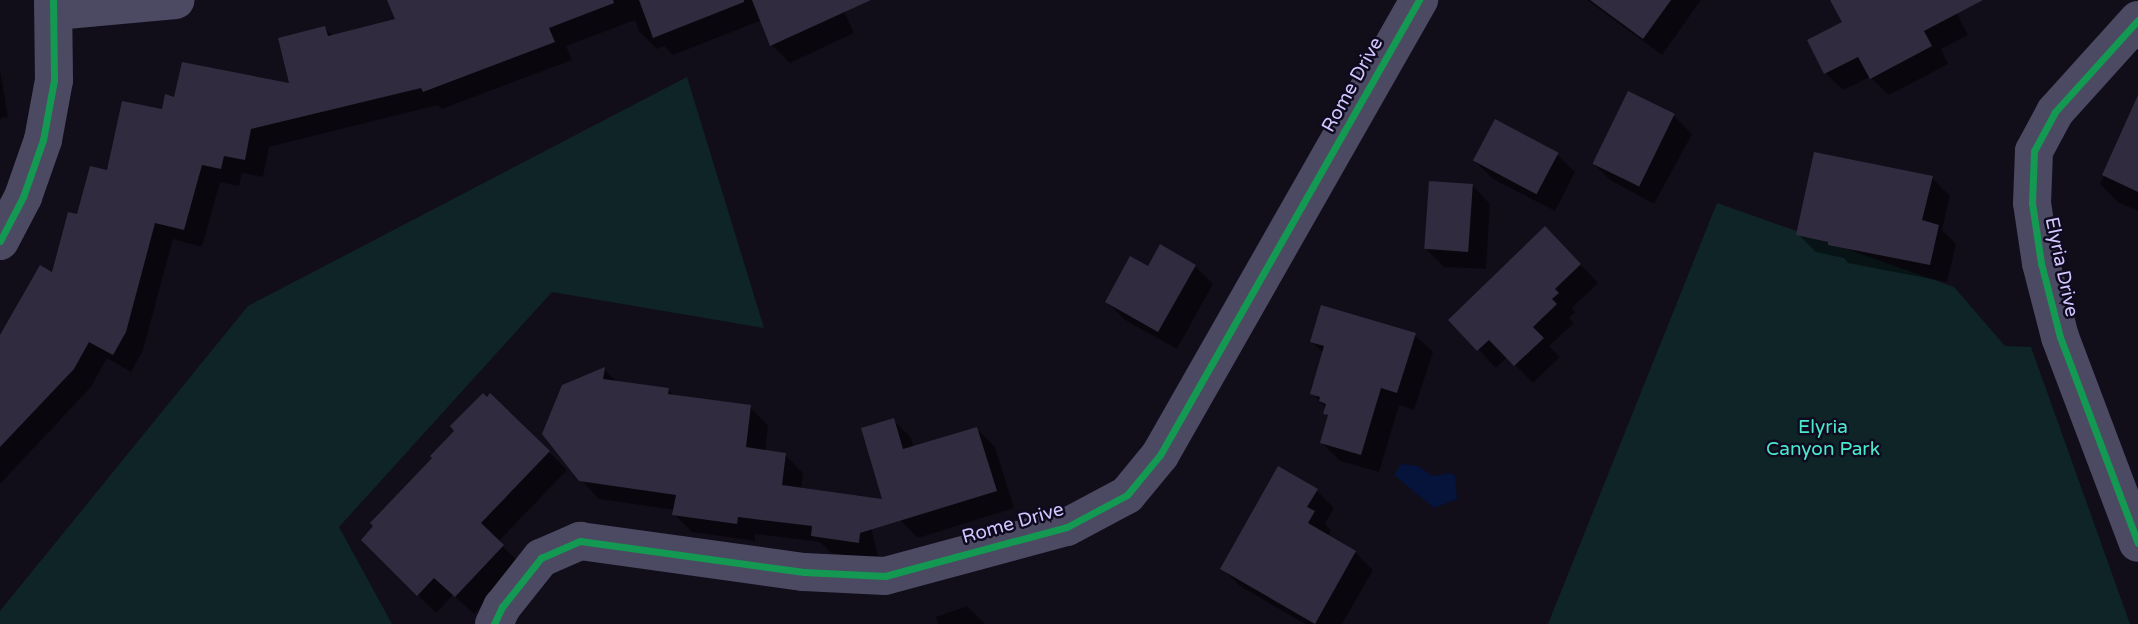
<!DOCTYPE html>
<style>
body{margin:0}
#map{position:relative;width:2138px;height:624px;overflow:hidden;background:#110e1a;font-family:"Varela Round",sans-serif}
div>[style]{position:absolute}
.green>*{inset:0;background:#0e2427}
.water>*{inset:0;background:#06133a}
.shadow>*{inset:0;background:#0007}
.building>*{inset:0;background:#302b3e;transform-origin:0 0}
.minor>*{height:38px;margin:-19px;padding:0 19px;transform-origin:19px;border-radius:19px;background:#4c4963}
.cycleway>*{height:7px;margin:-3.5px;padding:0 3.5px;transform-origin:3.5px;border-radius:3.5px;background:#139951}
span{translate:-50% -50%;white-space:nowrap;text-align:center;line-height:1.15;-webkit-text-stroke:5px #0f0a1e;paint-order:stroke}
.street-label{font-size:19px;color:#d2c7ff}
.park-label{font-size:19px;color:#4ae9ce}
</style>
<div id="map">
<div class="green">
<div style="clip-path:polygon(687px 77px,764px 328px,552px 292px,339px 527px,392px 624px,0 624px,0 611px,248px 306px)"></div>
<div style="clip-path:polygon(1717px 203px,1954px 287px,2005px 346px,2031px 347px,2130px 624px,1548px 624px)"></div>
</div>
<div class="water">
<div style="clip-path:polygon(1401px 464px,1418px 466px,1432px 476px,1451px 473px,1455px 476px,1457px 499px,1434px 508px,1394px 475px)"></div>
</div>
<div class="shadow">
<div style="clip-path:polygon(400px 0,839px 0,854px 33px,790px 63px,772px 45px,762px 20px,673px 55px,664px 46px,657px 49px,639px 31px,635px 20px,566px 46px,572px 60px,442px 109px,438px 105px,269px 147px,263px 177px,242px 173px,239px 186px,220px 182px,202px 247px,173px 239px,143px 350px,131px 372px,107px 358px,91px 387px,0 484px,0 347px,53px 275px,78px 216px,109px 172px,176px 99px,291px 85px,325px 28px,334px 37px,397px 20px)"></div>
<div style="clip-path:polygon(1587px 0,1701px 0,1662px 55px)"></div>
<div style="clip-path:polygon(1832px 0,1950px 0,1968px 35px,1941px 49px,1948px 64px,1889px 95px,1870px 77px,1843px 90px,1825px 73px,1844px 23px)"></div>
<div style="clip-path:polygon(0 70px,8px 117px,1px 118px,0 123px)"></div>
<div style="clip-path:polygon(1674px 116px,1692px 134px,1654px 204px,1610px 180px,1592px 162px)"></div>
<div style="clip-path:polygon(2117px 147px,2138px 147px,2138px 211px,2118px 202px,2100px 184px)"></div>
<div style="clip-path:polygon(1557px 154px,1575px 172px,1555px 211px,1493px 179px,1475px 161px)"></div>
<div style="clip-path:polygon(1932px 178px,1950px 196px,1942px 230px,1956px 244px,1947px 282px,1848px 263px,1844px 258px,1816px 252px,1798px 234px)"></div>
<div style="clip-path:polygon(1473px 186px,1490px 204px,1486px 269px,1444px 267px,1426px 249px)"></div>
<div style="clip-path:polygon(1563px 246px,1598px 283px,1572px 308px,1575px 312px,1569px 318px,1574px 323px,1549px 346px,1560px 357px,1533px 383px,1507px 357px,1496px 368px,1450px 320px)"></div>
<div style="clip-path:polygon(1195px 266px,1213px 284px,1177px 349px,1125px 320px,1107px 302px,1148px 268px)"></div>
<div style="clip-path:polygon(1415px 335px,1433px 352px,1414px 410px,1399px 405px,1379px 472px,1340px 461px,1322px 443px,1329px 418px,1325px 413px,1326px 408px,1312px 393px,1324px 354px,1312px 342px)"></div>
<div style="clip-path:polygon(605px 370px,618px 383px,668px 390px,675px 396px,750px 407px,768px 425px,765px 452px,785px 455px,803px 473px,801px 489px,868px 515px,879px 560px,831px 553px,820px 542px,755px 534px,755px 541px,692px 532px,674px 514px,675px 510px,599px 499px,581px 480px)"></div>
<div style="clip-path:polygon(893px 420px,911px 438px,914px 448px,977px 429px,995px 447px,1014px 508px,918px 538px,900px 520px)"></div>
<div style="clip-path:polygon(549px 452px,567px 470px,498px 542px,521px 564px,474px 614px,453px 595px,436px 613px,363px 540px)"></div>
<div style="clip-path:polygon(1316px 490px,1334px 508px,1325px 524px,1331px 530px,1328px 537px,1355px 552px,1373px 570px,1342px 624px,1305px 624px,1240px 586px,1222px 568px)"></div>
<div style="clip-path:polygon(967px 606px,985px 624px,938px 624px,936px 617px)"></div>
</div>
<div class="building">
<div style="clip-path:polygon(387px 0,613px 0,614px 3px,549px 28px,555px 42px,423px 92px,421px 88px,251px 129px,245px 160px,224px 156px,221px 169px,202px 165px,184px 230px,155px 223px,126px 332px,113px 355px,89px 342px,74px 369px,0 447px,0 335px,40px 265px,52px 272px,68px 212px,77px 214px,90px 166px,107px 170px,122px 101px,162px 109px,165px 94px,174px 97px,182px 62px,289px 83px,278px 38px,325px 26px,328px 36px,395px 19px)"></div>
<div style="clip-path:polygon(639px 0,744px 0,744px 2px,653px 38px)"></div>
<div style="clip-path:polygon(752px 0,871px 0,770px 46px)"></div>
<div style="clip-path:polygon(1590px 0,1671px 0,1643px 39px)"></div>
<div style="clip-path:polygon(1830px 0,1983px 0,1924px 31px,1932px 46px,1870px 79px,1858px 57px,1824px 74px,1807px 40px,1842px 22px)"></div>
<div style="left:1628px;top:91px;width:52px;height:81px;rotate:26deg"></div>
<div style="clip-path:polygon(2138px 95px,2138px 192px,2102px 175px)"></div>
<div style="left:1495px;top:119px;width:72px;height:47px;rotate:28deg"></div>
<div style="clip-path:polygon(1814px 152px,1933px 176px,1922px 220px,1939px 225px,1930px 265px,1828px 245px,1828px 242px,1796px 235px)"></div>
<div style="left:1429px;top:181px;width:44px;height:68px;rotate:4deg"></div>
<div style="clip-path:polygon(1545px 226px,1581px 264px,1555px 289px,1559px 293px,1552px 299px,1557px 304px,1533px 327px,1544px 338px,1514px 366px,1489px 340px,1477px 351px,1448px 320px)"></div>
<div style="clip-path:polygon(1160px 244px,1196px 265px,1158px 332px,1105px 302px,1130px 256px,1148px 266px)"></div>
<div style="clip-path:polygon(1321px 305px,1416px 333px,1397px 393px,1381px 388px,1361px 455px,1320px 443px,1328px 415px,1323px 414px,1326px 404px,1319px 401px,1320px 397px,1310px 394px,1324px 346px,1310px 342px)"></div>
<div style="clip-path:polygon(605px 367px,603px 379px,669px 388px,668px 394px,751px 405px,746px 447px,786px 453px,782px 485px,882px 499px,861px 428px,894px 418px,903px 449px,977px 427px,997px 491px,860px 533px,859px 543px,811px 536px,812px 526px,738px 517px,737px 524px,672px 515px,676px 495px,579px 481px,542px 434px,562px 385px)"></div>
<div style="clip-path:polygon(483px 393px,487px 397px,490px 393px,550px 451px,481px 523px,504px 545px,455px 597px,434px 578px,417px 596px,361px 540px,373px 526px,370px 523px,432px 458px,430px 456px,454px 431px,450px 426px)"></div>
<div style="clip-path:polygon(1278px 466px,1318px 489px,1307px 507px,1315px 511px,1308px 523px,1356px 551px,1315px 624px,1220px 569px)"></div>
</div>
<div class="minor">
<div style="left:55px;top:11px;width:121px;rotate:-5.2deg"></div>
<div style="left:2138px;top:20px;width:124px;rotate:132.1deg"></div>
<div style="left:2055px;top:112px;width:44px;rotate:118.3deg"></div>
<div style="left:2034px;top:151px;width:52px;rotate:92.2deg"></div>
<div style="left:2032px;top:203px;width:61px;rotate:81.5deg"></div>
<div style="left:2041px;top:263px;width:76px;rotate:75.6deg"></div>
<div style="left:2060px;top:337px;width:220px;rotate:69.3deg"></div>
<div style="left:0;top:241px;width:50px;rotate:-62.4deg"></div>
<div style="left:23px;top:197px;width:60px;rotate:-70.7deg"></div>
<div style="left:43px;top:140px;width:61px;rotate:-79.6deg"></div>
<div style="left:54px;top:80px;width:80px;rotate:-90.7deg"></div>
<div style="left:494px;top:624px;width:19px;rotate:-65deg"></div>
<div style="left:502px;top:607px;width:63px;rotate:-51.5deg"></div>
<div style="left:541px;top:558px;width:43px;rotate:-23.6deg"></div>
<div style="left:580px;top:541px;width:226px;rotate:7.9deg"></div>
<div style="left:804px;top:572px;width:81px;rotate:2.8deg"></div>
<div style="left:885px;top:576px;width:188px;rotate:-15.1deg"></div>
<div style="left:1067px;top:527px;width:68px;rotate:-28.1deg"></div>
<div style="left:1127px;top:495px;width:52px;rotate:-50.5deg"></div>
<div style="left:1160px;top:455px;width:524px;rotate:-60.35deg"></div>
</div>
<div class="cycleway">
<div style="left:2138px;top:20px;width:124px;rotate:132.1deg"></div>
<div style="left:2055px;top:112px;width:44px;rotate:118.3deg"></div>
<div style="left:2034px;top:151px;width:52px;rotate:92.2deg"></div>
<div style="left:2032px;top:203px;width:61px;rotate:81.5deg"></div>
<div style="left:2041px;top:263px;width:76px;rotate:75.6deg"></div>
<div style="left:2060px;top:337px;width:220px;rotate:69.3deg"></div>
<div style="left:0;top:241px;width:50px;rotate:-62.4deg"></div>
<div style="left:23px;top:197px;width:60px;rotate:-70.7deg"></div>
<div style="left:43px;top:140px;width:61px;rotate:-79.6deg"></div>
<div style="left:54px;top:80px;width:80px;rotate:-90.7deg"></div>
<div style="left:494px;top:624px;width:19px;rotate:-65deg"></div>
<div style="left:502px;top:607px;width:63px;rotate:-51.5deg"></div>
<div style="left:541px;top:558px;width:43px;rotate:-23.6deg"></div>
<div style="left:580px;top:541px;width:226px;rotate:7.9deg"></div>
<div style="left:804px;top:572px;width:81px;rotate:2.8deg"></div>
<div style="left:885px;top:576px;width:188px;rotate:-15.1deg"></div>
<div style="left:1067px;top:527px;width:68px;rotate:-28.1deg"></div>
<div style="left:1127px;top:495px;width:52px;rotate:-50.5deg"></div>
<div style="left:1160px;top:455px;width:524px;rotate:-60.35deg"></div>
</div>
<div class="street-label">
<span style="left:1353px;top:85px;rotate:-61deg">Rome Drive</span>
<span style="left:2061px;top:267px;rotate:78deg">Elyria Drive</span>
<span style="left:1013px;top:524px;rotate:-16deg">Rome Drive</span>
</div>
<div class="park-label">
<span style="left:1823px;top:439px">Elyria<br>Canyon Park</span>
</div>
</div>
